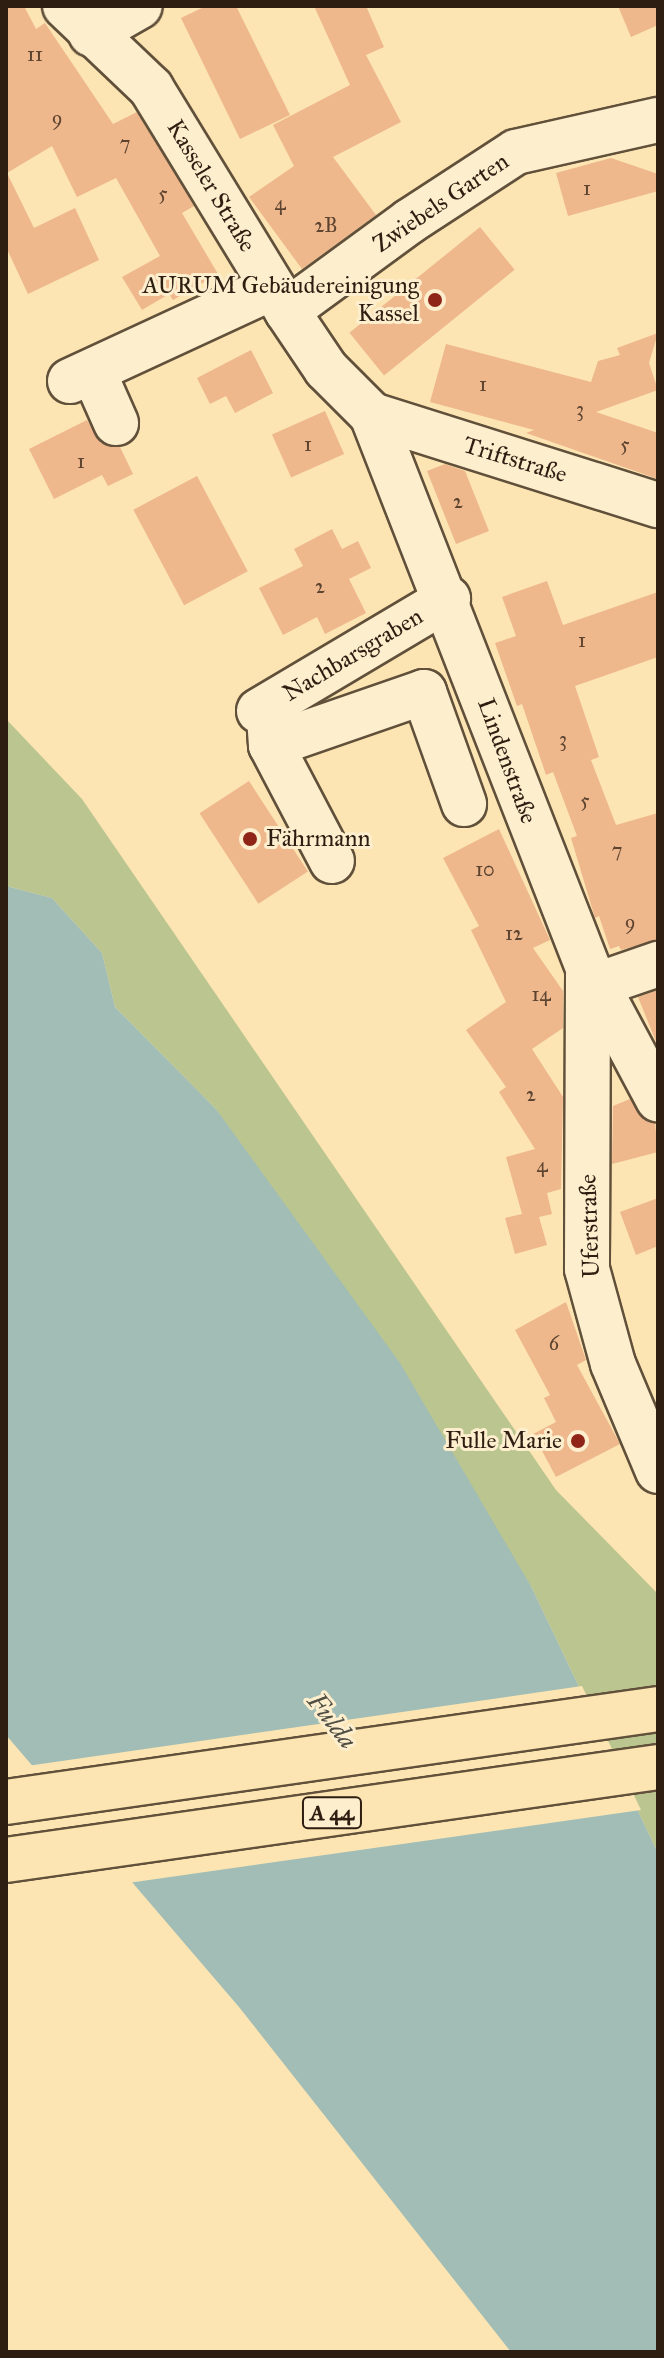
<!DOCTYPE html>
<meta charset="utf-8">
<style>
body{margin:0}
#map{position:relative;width:664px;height:2358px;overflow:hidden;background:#fce5b3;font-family:"IM FELL Great Primer",serif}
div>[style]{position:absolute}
.green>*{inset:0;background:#bbc590}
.water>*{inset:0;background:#a1bdb5}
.pier>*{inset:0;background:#fce5b3}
.building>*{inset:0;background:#eeb78c;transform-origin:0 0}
.roads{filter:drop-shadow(2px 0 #61503a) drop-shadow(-2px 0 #61503a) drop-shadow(0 2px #61503a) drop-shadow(0 -2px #61503a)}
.minor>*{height:44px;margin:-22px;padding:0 22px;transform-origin:22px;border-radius:22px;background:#fdeece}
.highway>*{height:44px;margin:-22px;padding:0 22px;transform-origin:22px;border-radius:22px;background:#fce5b3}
.dots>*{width:22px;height:22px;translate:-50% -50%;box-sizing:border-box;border:4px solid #fdeece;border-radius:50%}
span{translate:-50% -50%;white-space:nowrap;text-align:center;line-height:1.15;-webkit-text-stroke:6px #fdeece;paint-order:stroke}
.number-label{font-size:20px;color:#5d4430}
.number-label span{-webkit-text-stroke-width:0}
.shield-label span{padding:2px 6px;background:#fdeece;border:2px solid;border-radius:6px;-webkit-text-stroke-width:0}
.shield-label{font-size:22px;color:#2d1e11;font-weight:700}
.street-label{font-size:24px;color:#2d1e11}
.poi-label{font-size:24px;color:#2d1e11}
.right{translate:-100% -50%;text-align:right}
.left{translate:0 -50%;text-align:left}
.water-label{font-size:26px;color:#504e42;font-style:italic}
.frame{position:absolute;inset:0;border:8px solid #2d1e11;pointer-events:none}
</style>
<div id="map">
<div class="green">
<div style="clip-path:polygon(6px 719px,82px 799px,556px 1490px,658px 1594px,658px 1853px,532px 1588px,216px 1109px,115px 1007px,102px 953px,52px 898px,6px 886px)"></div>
</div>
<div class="water">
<div style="clip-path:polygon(6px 886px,52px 898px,102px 953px,115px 1007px,216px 1109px,400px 1363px,532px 1588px,658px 1853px,658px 2352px,511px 2352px,239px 2007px,6px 1735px)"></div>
</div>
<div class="pier">
<div style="clip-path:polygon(582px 1686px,641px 1810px,128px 1883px,27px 1766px)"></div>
</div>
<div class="building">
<div style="clip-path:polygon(6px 6px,24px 6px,36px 29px,45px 23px,113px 124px,137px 112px,194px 206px,182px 213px,218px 274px,173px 300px,169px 294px,142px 310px,122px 277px,160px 256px,116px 178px,77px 197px,52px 146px,7px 173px,34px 228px,75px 208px,99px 260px,28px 294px,6px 247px)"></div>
<div style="clip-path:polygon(206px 6px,236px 6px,290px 115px,240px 139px,181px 18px)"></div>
<div style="clip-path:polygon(314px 6px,366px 6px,384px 47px,366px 55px,401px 122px,333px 157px,376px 215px,302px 269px,249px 197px,294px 166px,273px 125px,350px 85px)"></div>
<div style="clip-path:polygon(618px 6px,658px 6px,658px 25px,631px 37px)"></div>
<div style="clip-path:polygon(611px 158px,658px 174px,658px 191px,568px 216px,556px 173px)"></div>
<div style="left:480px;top:227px;width:55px;height:168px;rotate:51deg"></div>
<div style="clip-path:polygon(658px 333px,649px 363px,658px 390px,596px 412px,658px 433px,658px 479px,526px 433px,534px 430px,430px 402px,446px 344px,591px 382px,598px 361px,620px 355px,617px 348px)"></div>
<div style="clip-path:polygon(251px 350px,273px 393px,235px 413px,226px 396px,210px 404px,197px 378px)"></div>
<div style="left:325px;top:411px;width:47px;height:58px;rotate:66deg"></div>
<div style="clip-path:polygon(87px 420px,101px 443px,120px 447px,133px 474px,108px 486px,102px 475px,54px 499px,29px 449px)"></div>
<div style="clip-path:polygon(445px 464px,465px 471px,489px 531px,456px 544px,427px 471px)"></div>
<div style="left:197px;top:476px;width:108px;height:72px;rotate:62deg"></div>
<div style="clip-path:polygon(332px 529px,342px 549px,358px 541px,371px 568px,349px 579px,366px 613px,325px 634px,317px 617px,283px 635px,259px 588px,303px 566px,294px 549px)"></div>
<div style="clip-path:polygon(547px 581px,563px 625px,658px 592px,658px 657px,575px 686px,599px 757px,591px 760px,616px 825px,658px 813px,658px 940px,621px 950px,619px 946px,610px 949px,599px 916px,595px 918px,571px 838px,577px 836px,553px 772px,546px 775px,522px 704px,517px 706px,495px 643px,516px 636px,502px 597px)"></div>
<div style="left:249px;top:781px;width:108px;height:59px;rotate:57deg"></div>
<div style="clip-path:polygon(499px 829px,550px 940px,533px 948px,563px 991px,563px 1028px,532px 1049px,563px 1097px,561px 1189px,547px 1193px,552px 1214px,539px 1217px,547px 1245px,515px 1254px,505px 1218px,522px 1214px,506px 1157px,535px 1149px,499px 1092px,506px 1087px,466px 1030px,506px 1002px,471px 930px,479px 926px,443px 858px)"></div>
<div style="clip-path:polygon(658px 990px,658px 1043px,657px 1044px,638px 997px)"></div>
<div style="clip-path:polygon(630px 1099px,644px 1120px,655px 1123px,658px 1152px,612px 1164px,613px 1106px)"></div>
<div style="clip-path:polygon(658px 1198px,658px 1246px,636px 1255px,620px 1212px)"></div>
<div style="clip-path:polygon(566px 1302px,586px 1360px,577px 1365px,620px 1444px,556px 1477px,533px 1434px,556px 1422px,544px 1398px,550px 1395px,515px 1330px)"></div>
</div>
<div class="roads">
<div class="minor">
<div style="left:65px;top:6px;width:119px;rotate:43.6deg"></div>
<div style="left:151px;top:88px;width:261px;rotate:58.6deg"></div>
<div style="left:287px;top:311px;width:70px;rotate:56.1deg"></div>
<div style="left:326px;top:369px;width:65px;rotate:45deg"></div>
<div style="left:372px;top:415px;width:594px;rotate:68.66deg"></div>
<div style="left:588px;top:968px;width:149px;rotate:61.9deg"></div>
<div style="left:91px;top:34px;width:56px;rotate:-29.7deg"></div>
<div style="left:287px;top:311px;width:152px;rotate:-36.2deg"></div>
<div style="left:410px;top:221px;width:126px;rotate:-33.1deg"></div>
<div style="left:516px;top:152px;width:146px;rotate:-12.7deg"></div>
<div style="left:93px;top:371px;width:57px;rotate:66.1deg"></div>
<div style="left:70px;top:381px;width:221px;rotate:-24.8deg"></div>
<div style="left:372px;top:415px;width:300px;rotate:17.5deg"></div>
<div style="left:259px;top:711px;width:220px;rotate:-30.7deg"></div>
<div style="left:269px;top:717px;width:28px;rotate:86deg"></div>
<div style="left:271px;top:745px;width:131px;rotate:62.3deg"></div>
<div style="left:271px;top:745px;width:162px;rotate:-19.1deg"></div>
<div style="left:424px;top:692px;width:119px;rotate:70.3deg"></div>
<div style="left:588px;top:975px;width:294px;rotate:90.2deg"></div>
<div style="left:587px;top:1269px;width:98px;rotate:74.7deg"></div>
<div style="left:613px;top:1364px;width:116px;rotate:67.2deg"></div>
<div style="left:597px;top:985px;width:65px;rotate:-19deg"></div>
</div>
<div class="highway">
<div style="left:6px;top:1802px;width:659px;rotate:-8.12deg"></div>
<div style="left:6px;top:1860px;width:659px;rotate:-8.12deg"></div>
</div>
</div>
<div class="dots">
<div style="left:435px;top:300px;background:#8f2418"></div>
<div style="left:250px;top:839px;background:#8f2418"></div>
<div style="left:578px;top:1441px;background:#8f2418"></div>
</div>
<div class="number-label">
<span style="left:35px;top:54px">11</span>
<span style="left:57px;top:118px">9</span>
<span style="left:125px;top:143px">7</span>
<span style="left:587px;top:188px">1</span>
<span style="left:163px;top:193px">5</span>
<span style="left:280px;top:203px">4</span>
<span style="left:326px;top:225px">2B</span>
<span style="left:483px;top:384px">1</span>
<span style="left:580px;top:409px">3</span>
<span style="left:308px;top:444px">1</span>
<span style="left:625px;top:444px">5</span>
<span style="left:81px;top:461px">1</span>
<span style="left:458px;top:501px">2</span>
<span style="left:320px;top:586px">2</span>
<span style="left:582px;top:640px">1</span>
<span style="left:563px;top:739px">3</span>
<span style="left:585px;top:800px">5</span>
<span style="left:617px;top:850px">7</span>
<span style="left:485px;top:869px">10</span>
<span style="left:630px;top:922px">9</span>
<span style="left:514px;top:933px">12</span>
<span style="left:541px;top:994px">14</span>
<span style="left:531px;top:1094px">2</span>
<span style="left:542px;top:1165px">4</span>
<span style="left:554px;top:1343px">6</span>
</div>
<div class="shield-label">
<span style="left:332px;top:1813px">A 44</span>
</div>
<div class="street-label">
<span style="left:211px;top:186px;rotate:59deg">Kasseler Straße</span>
<span style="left:441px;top:203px;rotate:-34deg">Zwiebels Garten</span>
<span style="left:515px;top:460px;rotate:17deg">Triftstraße</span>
<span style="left:353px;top:655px;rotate:-31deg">Nachbarsgraben</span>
<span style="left:507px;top:761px;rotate:70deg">Lindenstraße</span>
<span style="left:590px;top:1226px;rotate:-92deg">Uferstraße</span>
</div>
<div class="poi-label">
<span class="right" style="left:419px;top:300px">AURUM Gebäudereinigung<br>Kassel</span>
<span class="left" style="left:266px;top:839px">Fährmann</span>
<span class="right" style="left:562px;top:1441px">Fulle Marie</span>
</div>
<div class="water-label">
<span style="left:332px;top:1721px;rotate:52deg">Fulda</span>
</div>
<div class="frame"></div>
</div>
